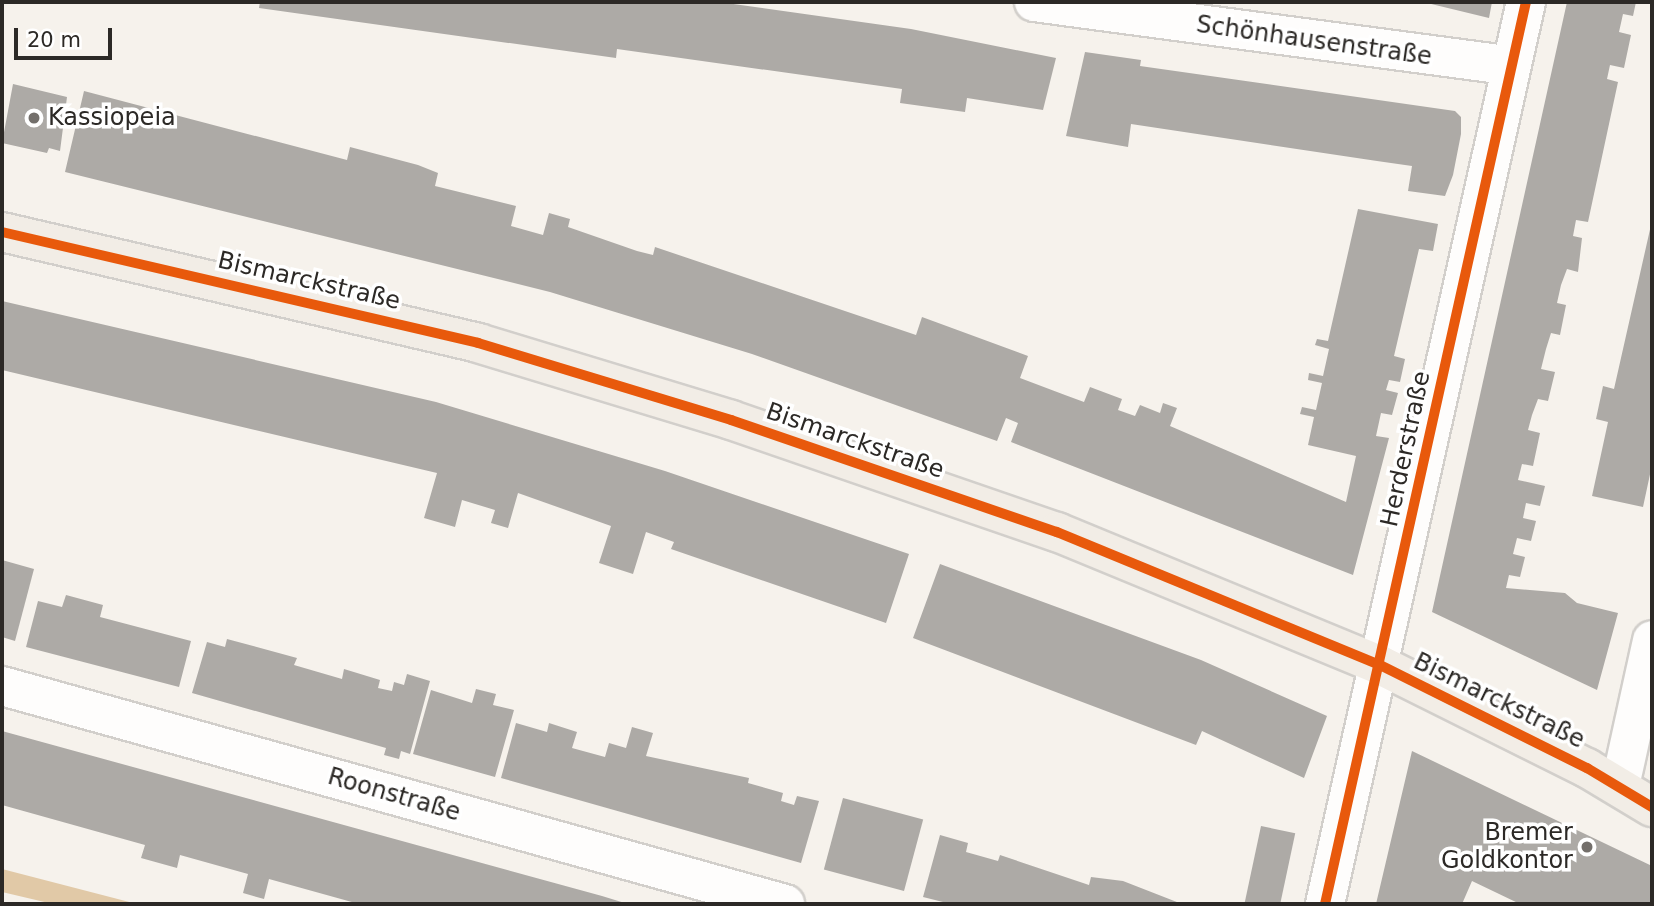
<!DOCTYPE html>
<meta charset="utf-8">
<style>
body{margin:0}
#map{position:relative;width:1654px;height:906px;overflow:hidden;background:#f6f2ec;font-family:"DejaVu Sans",sans-serif}
div>[style]{position:absolute}
.forest>*{inset:0;background:#e1c9a7}
.building>*{inset:0;background:#adaaa6;transform-origin:0 0}
.roads{filter:drop-shadow(2px 0 #d2cfcb) drop-shadow(-2px 0 #d2cfcb) drop-shadow(0 2px #d2cfcb) drop-shadow(0 -2px #d2cfcb)}
.minor>*{height:38px;margin:-19px;padding:0 19px;transform-origin:19px;border-radius:19px;background:#fefdfc}
.major>*{height:38px;margin:-19px;padding:0 19px;transform-origin:19px;border-radius:19px;background:#f2ede6}
.cycleway>*{height:10px;margin:-5px;padding:0 5px;transform-origin:5px;border-radius:5px;background:#e8590c}
.dots>*{width:19px;height:19px;translate:-50% -50%;box-sizing:border-box;border:4px solid #fff;border-radius:50%}
span{translate:-50% -50%;white-space:nowrap;text-align:center;line-height:1.15;-webkit-text-stroke:7px #fff;paint-order:stroke}
.street-label{font-size:24px;color:#2c2926}
.poi-label{font-size:24px;color:#2c2926}
.left{translate:0 -50%;text-align:left}
.right{translate:-100% -50%;text-align:right}
.frame{position:absolute;inset:0;border:4px solid #2c2926;pointer-events:none}
.scale{position:absolute;left:14px;top:28px;width:98px;height:32px;box-sizing:border-box;border:4px solid #2c2926;border-top:0;padding-left:9px;font-size:21px;line-height:24px;white-space:nowrap;color:#2c2926;-webkit-text-stroke:5px #fff;paint-order:stroke}
</style>
<div id="map">
<div class="forest">
<div style="clip-path:polygon(2px 869px,137px 904px,53px 904px,2px 892px)"></div>
</div>
<div class="building">
<div style="clip-path:polygon(260px 2px,719px 2px,911px 29px,1056px 58px,1043px 110px,967px 98px,965px 112px,900px 103px,902px 89px,617px 49px,616px 58px,259px 8px)"></div>
<div style="clip-path:polygon(1423px 2px,1492px 2px,1489px 18px)"></div>
<div style="clip-path:polygon(1567px 2px,1636px 2px,1633px 16px,1623px 14px,1619px 32px,1631px 35px,1624px 68px,1610px 65px,1607px 79px,1618px 82px,1588px 222px,1576px 220px,1573px 236px,1582px 238px,1578px 272px,1567px 269px,1561px 285px,1557px 303px,1566px 305px,1560px 335px,1551px 333px,1546px 349px,1541px 369px,1555px 372px,1548px 401px,1538px 399px,1532px 415px,1528px 430px,1540px 433px,1533px 466px,1522px 464px,1518px 480px,1545px 486px,1540px 506px,1526px 503px,1523px 518px,1536px 521px,1531px 541px,1517px 538px,1513px 554px,1525px 557px,1520px 577px,1509px 575px,1506px 588px,1565px 593px,1577px 603px,1618px 613px,1597px 690px,1432px 612px)"></div>
<div style="clip-path:polygon(1085px 52px,1141px 60px,1140px 66px,1455px 111px,1461px 117px,1461px 134px,1453px 175px,1445px 196px,1408px 191px,1412px 166px,1377px 161px,1131px 124px,1128px 147px,1066px 136px)"></div>
<div style="clip-path:polygon(13px 84px,67px 97px,60px 151px,49px 148px,47px 153px,2px 143px)"></div>
<div style="clip-path:polygon(84px 91px,347px 160px,350px 147px,418px 165px,438px 173px,435px 186px,516px 206px,511px 226px,543px 235px,549px 213px,570px 219px,568px 227px,637px 251px,653px 255px,655px 247px,916px 335px,922px 317px,1028px 356px,1020px 378px,1065px 395px,1084px 402px,1090px 387px,1122px 399px,1118px 410px,1135px 416px,1140px 405px,1160px 413px,1163px 403px,1177px 408px,1170px 426px,1346px 502px,1356px 456px,1308px 445px,1314px 417px,1300px 414px,1302px 407px,1316px 410px,1322px 383px,1308px 380px,1309px 373px,1323px 376px,1329px 349px,1315px 345px,1317px 339px,1328px 341px,1358px 209px,1438px 224px,1433px 251px,1419px 249px,1394px 356px,1405px 359px,1400px 382px,1389px 380px,1386px 390px,1398px 393px,1392px 415px,1381px 413px,1376px 436px,1389px 438px,1353px 575px,1011px 442px,1018px 423px,1006px 418px,997px 441px,752px 354px,550px 292px,65px 172px)"></div>
<div style="clip-path:polygon(1651px 225px,1652px 465px,1643px 507px,1592px 496px,1608px 422px,1596px 419px,1603px 386px,1614px 389px)"></div>
<div style="clip-path:polygon(2px 301px,436px 402px,665px 471px,909px 554px,886px 623px,671px 549px,674px 542px,646px 532px,633px 574px,599px 563px,611px 526px,518px 493px,508px 528px,491px 523px,495px 510px,462px 500px,455px 527px,424px 518px,437px 473px,2px 370px)"></div>
<div style="clip-path:polygon(2px 560px,34px 569px,15px 641px,2px 637px)"></div>
<div style="clip-path:polygon(940px 564px,1201px 660px,1327px 716px,1304px 778px,1202px 731px,1196px 745px,913px 638px)"></div>
<div style="clip-path:polygon(66px 595px,103px 605px,100px 617px,191px 641px,179px 687px,26px 647px,38px 601px,62px 607px)"></div>
<div style="clip-path:polygon(227px 639px,297px 658px,294px 665px,342px 679px,344px 669px,380px 680px,378px 688px,392px 691px,394px 682px,404px 685px,407px 674px,430px 681px,410px 754px,401px 751px,399px 759px,384px 755px,386px 748px,192px 693px,207px 642px,225px 647px)"></div>
<div style="clip-path:polygon(476px 689px,496px 694px,493px 705px,514px 710px,495px 777px,413px 754px,431px 690px,472px 703px)"></div>
<div style="clip-path:polygon(516px 723px,547px 732px,549px 723px,577px 732px,572px 748px,605px 757px,609px 743px,626px 748px,632px 727px,653px 733px,646px 756px,749px 778px,748px 783px,783px 793px,781px 801px,794px 805px,797px 796px,819px 801px,801px 863px,501px 778px)"></div>
<div style="clip-path:polygon(2px 731px,602px 896px,628px 904px,359px 904px,269px 879px,264px 899px,243px 893px,248px 874px,180px 855px,177px 868px,141px 858px,145px 845px,2px 805px)"></div>
<div style="clip-path:polygon(1412px 751px,1652px 866px,1652px 904px,1520px 904px,1472px 881px,1462px 904px,1376px 904px)"></div>
<div style="left:843px;top:798px;width:83px;height:74px;rotate:15deg"></div>
<div style="left:1261px;top:826px;width:35px;height:80px;rotate:12deg"></div>
<div style="clip-path:polygon(940px 835px,968px 843px,966px 852px,998px 861px,1000px 855px,1089px 885px,1091px 877px,1123px 881px,1182px 904px,951px 904px,923px 897px)"></div>
</div>
<div class="roads">
<div class="minor">
<div style="left:1034px;top:2px;width:481px;rotate:7.6deg"></div>
<div style="left:2px;top:686px;width:813px;rotate:15.56deg"></div>
<div style="left:1622px;top:777px;width:140px;rotate:-77.6deg"></div>
<div style="left:1325px;top:904px;width:924px;rotate:-77.44deg"></div>
</div>
<div class="major">
<div style="left:2px;top:232px;width:489px;rotate:13.1deg"></div>
<div style="left:478px;top:343px;width:264px;rotate:16.9deg"></div>
<div style="left:731px;top:420px;width:345px;rotate:19deg"></div>
<div style="left:1057px;top:532px;width:349px;rotate:22.4deg"></div>
<div style="left:1380px;top:665px;width:231px;rotate:26.5deg"></div>
<div style="left:1587px;top:768px;width:76px;rotate:31deg"></div>
</div>
</div>
<div class="cycleway">
<div style="left:2px;top:232px;width:489px;rotate:13.1deg"></div>
<div style="left:478px;top:343px;width:264px;rotate:16.9deg"></div>
<div style="left:731px;top:420px;width:345px;rotate:19deg"></div>
<div style="left:1057px;top:532px;width:349px;rotate:22.4deg"></div>
<div style="left:1380px;top:665px;width:231px;rotate:26.5deg"></div>
<div style="left:1587px;top:768px;width:76px;rotate:31deg"></div>
<div style="left:1325px;top:904px;width:924px;rotate:-77.44deg"></div>
</div>
<div class="dots">
<div style="left:34px;top:118px;background:#736f6b"></div>
<div style="left:1587px;top:847px;background:#736f6b"></div>
</div>
<div class="street-label">
<span style="left:1314px;top:41px;rotate:8deg">Schönhausenstraße</span>
<span style="left:309px;top:281px;rotate:13deg">Bismarckstraße</span>
<span style="left:855px;top:441px;rotate:19deg">Bismarckstraße</span>
<span style="left:1406px;top:449px;rotate:-78deg">Herderstraße</span>
<span style="left:1499px;top:701px;rotate:26deg">Bismarckstraße</span>
<span style="left:394px;top:795px;rotate:16deg">Roonstraße</span>
</div>
<div class="poi-label">
<span class="left" style="left:48px;top:118px">Kassiopeia</span>
<span class="right" style="left:1573px;top:847px">Bremer<br>Goldkontor</span>
</div>
<div class="frame"></div>
<div class="scale">20 m</div>
</div>
